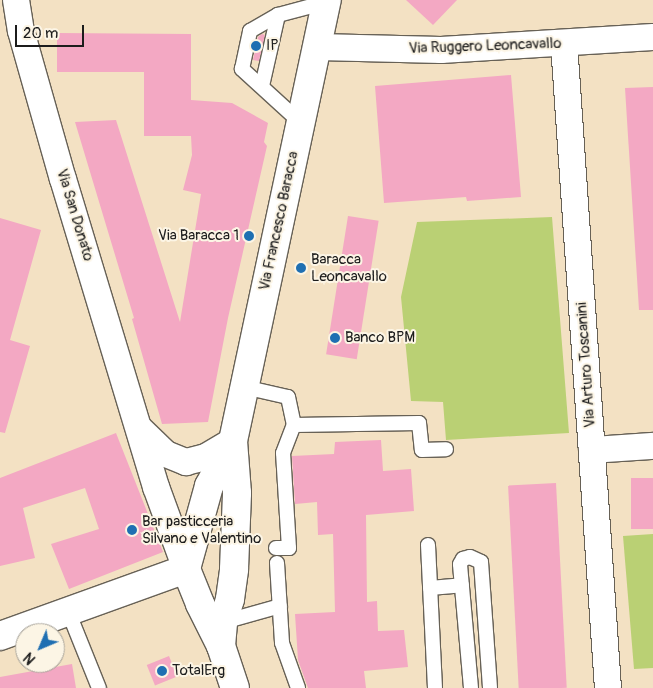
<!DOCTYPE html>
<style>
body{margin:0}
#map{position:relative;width:653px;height:688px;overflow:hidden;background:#f3e1c3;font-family:Pangolin,sans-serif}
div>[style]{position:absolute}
.green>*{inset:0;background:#bad074}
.building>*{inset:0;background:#f3a8c3;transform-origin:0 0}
.roads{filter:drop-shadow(1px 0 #676156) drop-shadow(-1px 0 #676156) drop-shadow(0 1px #676156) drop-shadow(0 -1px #676156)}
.service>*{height:14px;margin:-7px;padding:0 7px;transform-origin:7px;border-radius:7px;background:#fff}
.minor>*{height:26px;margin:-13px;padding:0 13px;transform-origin:13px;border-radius:13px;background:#fff}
.tertiary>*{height:28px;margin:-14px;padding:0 14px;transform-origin:14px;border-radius:14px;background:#fff}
.primary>*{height:28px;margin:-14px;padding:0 14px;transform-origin:14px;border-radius:14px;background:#fff}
.dots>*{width:14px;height:14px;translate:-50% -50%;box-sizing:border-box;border:2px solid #fcf5e5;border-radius:50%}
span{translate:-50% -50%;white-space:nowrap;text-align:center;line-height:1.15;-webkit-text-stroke:4px #fcf5e5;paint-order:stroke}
.poi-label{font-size:15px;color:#1c1c1c}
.left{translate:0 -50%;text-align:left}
.right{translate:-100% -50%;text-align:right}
.street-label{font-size:15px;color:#1c1c1c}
.north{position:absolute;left:15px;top:623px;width:50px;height:50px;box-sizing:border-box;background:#fcf5e5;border:1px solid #a29e95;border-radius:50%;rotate:225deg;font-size:14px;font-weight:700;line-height:20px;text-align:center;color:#1c1c1c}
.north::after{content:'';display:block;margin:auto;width:18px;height:22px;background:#1f6fb2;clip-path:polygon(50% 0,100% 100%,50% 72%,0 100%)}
.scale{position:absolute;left:15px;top:25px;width:69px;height:22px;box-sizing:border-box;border:2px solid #1c1c1c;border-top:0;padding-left:6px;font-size:15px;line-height:18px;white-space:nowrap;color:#1c1c1c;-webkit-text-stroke:4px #fcf5e5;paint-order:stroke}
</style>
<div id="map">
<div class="green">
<div style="clip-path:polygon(552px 217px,569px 433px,446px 440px,443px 402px,411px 401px,401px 297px,417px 222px)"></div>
<div style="clip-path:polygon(653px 534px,653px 668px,634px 669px,623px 536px)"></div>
</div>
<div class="building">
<div style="clip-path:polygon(406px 0,457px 0,433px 25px)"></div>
<div style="clip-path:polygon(57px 33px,191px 34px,191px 100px,232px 103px,268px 123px,264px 142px,267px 146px,228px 318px,208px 422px,162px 424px,132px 319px,134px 318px,75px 122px,116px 120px,180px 322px,201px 194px,183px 190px,192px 155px,191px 136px,144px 136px,144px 72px,57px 72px)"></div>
<div style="clip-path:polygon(262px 34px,265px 35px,259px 61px,253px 60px,258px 37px)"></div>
<div style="clip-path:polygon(511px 75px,521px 197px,467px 201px,466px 197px,384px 203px,375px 86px)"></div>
<div style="clip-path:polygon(653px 87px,653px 310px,639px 310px,625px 88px)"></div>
<div style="left:348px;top:216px;width:31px;height:140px;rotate:9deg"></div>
<div style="clip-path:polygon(0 218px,41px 230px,10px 340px,30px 346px,5px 433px,0 432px)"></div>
<div style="clip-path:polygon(116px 433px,163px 552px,69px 589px,51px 544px,99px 529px,85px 488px,23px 508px,35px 558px,0 566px,0 478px)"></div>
<div style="clip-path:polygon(381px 440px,383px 471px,411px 469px,414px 511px,366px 515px,367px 602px,377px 601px,378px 631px,404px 630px,408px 667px,364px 671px,366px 688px,308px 688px,298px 660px,295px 614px,335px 612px,333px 534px,318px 535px,317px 502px,295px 504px,292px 456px,334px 454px,335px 442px)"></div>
<div style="left:653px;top:478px;width:51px;height:22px;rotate:90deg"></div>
<div style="left:556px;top:483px;width:205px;height:48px;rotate:87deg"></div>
<div style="left:169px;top:656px;width:22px;height:24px;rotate:68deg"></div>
<div style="clip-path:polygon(72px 664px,76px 688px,0 688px,0 677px)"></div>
</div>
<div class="roads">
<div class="service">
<div style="left:262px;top:86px;width:73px;rotate:-77.3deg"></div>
<div style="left:300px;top:122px;width:79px;rotate:-137.6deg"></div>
<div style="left:242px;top:69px;width:39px;rotate:-78deg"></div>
<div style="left:250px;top:31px;width:32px;rotate:-30deg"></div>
<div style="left:278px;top:15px;width:51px;rotate:-14.9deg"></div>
<div style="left:244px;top:387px;width:45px;rotate:12.8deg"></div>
<div style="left:288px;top:397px;width:29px;rotate:78deg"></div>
<div style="left:294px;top:425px;width:125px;rotate:-0.9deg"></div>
<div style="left:419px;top:423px;width:27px;rotate:84deg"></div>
<div style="left:422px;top:450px;width:24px;rotate:-2deg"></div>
<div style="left:428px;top:545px;width:143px;rotate:87.2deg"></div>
<div style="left:276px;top:548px;width:13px"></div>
<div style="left:289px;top:548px;width:95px;rotate:-93.6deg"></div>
<div style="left:283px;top:453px;width:30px;rotate:-69deg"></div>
<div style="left:277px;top:563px;width:80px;rotate:86.4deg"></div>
<div style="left:282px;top:643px;width:48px;rotate:70.4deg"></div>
<div style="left:430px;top:588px;width:32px;rotate:-5deg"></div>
<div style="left:68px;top:611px;width:83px;rotate:68.1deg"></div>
<div style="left:223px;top:622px;width:59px;rotate:-15.7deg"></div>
<div style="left:471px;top:688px;width:124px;rotate:-95.1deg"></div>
<div style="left:460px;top:564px;width:6px;rotate:-59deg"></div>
<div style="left:463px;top:559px;width:7px;rotate:-16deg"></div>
<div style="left:470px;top:557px;width:12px;rotate:24deg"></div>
<div style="left:481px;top:562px;width:126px;rotate:85.9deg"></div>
</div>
<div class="minor">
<div style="left:16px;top:0;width:31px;rotate:81deg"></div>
<div style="left:21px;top:31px;width:154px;rotate:74.2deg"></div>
<div style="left:63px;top:179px;width:322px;rotate:73.2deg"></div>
<div style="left:156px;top:487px;width:87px;rotate:69.9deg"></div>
<div style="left:564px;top:43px;width:646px;rotate:86.1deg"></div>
<div style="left:318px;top:47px;width:123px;rotate:1.4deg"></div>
<div style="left:441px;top:50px;width:212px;rotate:-3.5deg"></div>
<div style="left:140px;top:429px;width:36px;rotate:44deg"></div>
<div style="left:166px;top:454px;width:22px;rotate:22deg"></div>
<div style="left:186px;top:462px;width:21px;rotate:-14deg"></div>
<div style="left:206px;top:457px;width:31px;rotate:-31deg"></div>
<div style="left:592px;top:450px;width:61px;rotate:-3.8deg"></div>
</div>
<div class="tertiary">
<div style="left:0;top:636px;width:198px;rotate:-19.8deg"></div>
</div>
<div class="primary">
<div style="left:233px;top:441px;width:51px;rotate:118.1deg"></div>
<div style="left:209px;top:486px;width:86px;rotate:105.5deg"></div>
<div style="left:186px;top:569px;width:38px;rotate:68deg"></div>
<div style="left:200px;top:604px;width:47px;rotate:63.4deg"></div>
<div style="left:221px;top:646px;width:44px;rotate:71.6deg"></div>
<div style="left:221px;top:646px;width:24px;rotate:-85deg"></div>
<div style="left:223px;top:622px;width:24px;rotate:-73deg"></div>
<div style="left:230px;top:599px;width:30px;rotate:-82deg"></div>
<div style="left:234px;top:569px;width:76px;rotate:-87.7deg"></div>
<div style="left:237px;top:493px;width:52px;rotate:-94.4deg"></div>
<div style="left:233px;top:441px;width:451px;rotate:-78deg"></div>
</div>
</div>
<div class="dots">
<div style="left:256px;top:46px;background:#1f6fb2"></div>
<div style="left:249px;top:236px;background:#1f6fb2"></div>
<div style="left:301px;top:268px;background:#1f6fb2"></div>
<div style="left:335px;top:338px;background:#1f6fb2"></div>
<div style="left:132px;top:530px;background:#1f6fb2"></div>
<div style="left:162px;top:671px;background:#1f6fb2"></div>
</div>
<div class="poi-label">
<span class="left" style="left:266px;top:46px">IP</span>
<span class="right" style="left:239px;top:236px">Via Baracca 1</span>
<span class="left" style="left:311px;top:268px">Baracca<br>Leoncavallo</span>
<span class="left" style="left:345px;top:338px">Banco BPM</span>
<span class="left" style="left:142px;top:530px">Bar pasticceria<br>Silvano e Valentino</span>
<span class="left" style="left:172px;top:671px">TotalErg</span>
</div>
<div class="street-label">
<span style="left:485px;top:46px;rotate:-2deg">Via Ruggero Leoncavallo</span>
<span style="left:75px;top:215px;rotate:73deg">Via San Donato</span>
<span style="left:279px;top:221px;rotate:-78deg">Via Francesco Baracca</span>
<span style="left:586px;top:365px;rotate:-94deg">Via Arturo Toscanini</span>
</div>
<div class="north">N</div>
<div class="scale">20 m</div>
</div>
